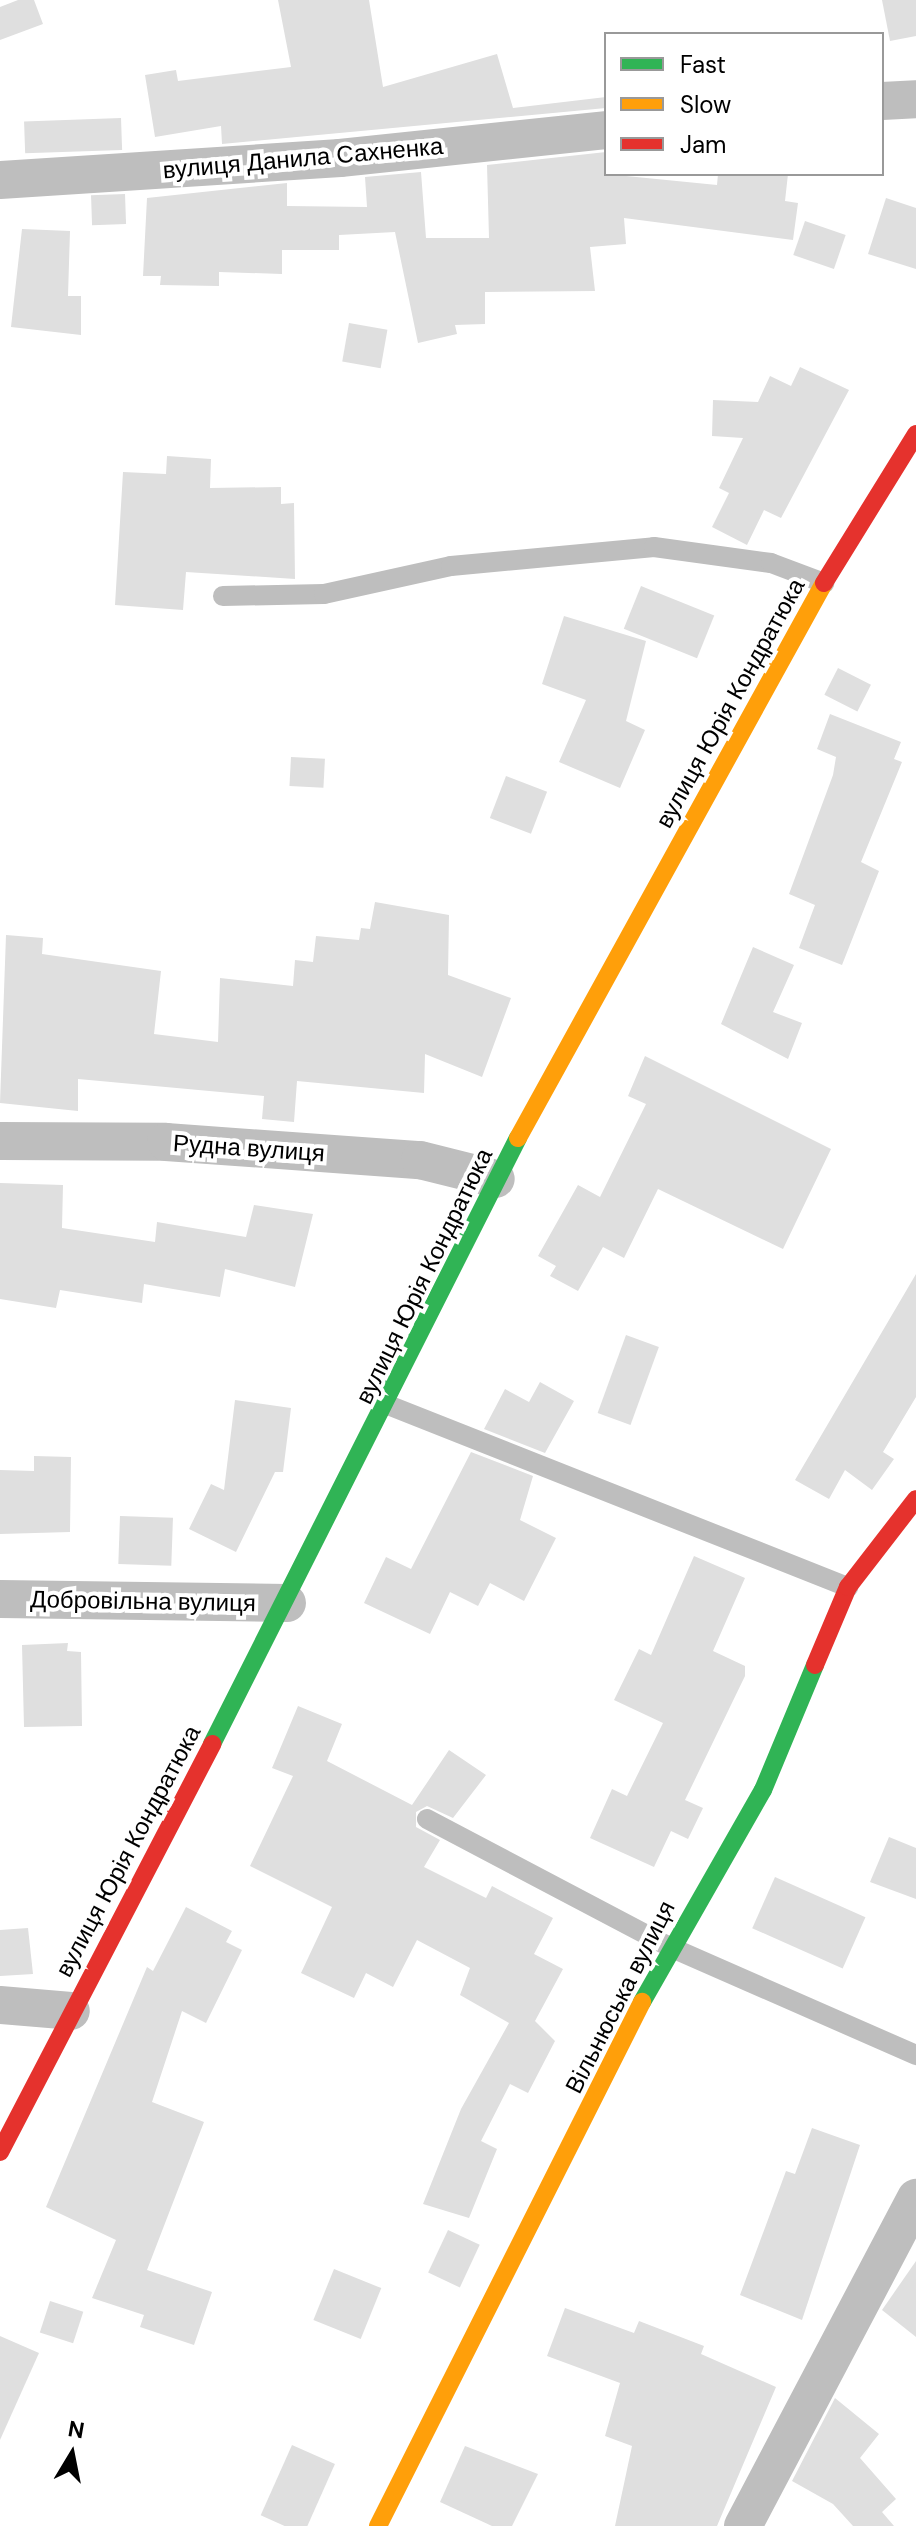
<!DOCTYPE html>
<meta charset="utf-8">
<style>
body{margin:0}
#map{position:relative;width:916px;height:2526px;overflow:hidden;background:#fff;font-family:"DM Sans",sans-serif}
div>[style]{position:absolute}
.building>*{inset:0;background:#dfdfdf;transform-origin:0 0}
.lane>*{height:20px;margin:-10px;padding:0 10px;transform-origin:10px;border-radius:10px;background:#bebebe}
.street>*{height:38px;margin:-19px;padding:0 19px;transform-origin:19px;border-radius:19px;background:#bebebe}
.fast>*{height:18px;margin:-9px;padding:0 9px;transform-origin:9px;border-radius:9px;background:#30b455}
.slow>*{height:18px;margin:-9px;padding:0 9px;transform-origin:9px;border-radius:9px;background:#ff9f0a}
.jam>*{height:18px;margin:-9px;padding:0 9px;transform-origin:9px;border-radius:9px;background:#e5322d}
span{translate:-50% -50%;white-space:nowrap;text-align:center;line-height:1.15;-webkit-text-stroke:8px #fff;paint-order:stroke}
.street-label{font-size:24px;color:#000}
.legend{position:absolute;left:604px;top:32px;width:280px;height:144px;box-sizing:border-box;background:#fff;border:2px solid #999;margin:0;padding:10px 14px;list-style:none;font-size:24px;color:#000}
.legend li{display:flex;align-items:center;gap:16px;height:40px}
.legend b{width:40px;border:2px solid #999}
.north{position:absolute;left:32px;top:2414px;width:80px;height:80px;-webkit-text-stroke:6px #fff;paint-order:stroke;rotate:10deg;font-size:22px;font-weight:700;line-height:32px;text-align:center;color:#000}
.north::after{content:'';display:block;margin:auto;width:28px;height:36px;background:#000;clip-path:polygon(50% 0,100% 100%,50% 72%,0 100%)}
</style>
<div id="map">
<div class="building">
<div style="clip-path:polygon(18px 0,34px 0,43px 24px,0 40px,0 7px)"></div>
<div style="clip-path:polygon(278px 0,369px 0,383px 87px,497px 54px,513px 108px,606px 97px,606px 108px,222px 144px,221px 126px,155px 137px,145px 75px,176px 70px,178px 81px,291px 67px)"></div>
<div style="clip-path:polygon(882px 0,916px 0,916px 36px,890px 41px)"></div>
<div style="left:121px;top:118px;width:32px;height:97px;rotate:88deg"></div>
<div style="clip-path:polygon(606px 152px,606px 174px,717px 185px,718px 174px,788px 174px,785px 201px,798px 203px,793px 240px,624px 218px,626px 244px,590px 247px,595px 291px,485px 292px,485px 324px,455px 325px,457px 334px,418px 343px,395px 232px,339px 235px,339px 250px,282px 250px,282px 274px,219px 272px,219px 286px,160px 285px,161px 276px,143px 276px,147px 198px,287px 183px,287px 206px,367px 207px,365px 177px,421px 172px,426px 238px,489px 238px,487px 165px)"></div>
<div style="left:125px;top:194px;width:30px;height:34px;rotate:88deg"></div>
<div style="clip-path:polygon(886px 198px,916px 208px,916px 269px,868px 254px)"></div>
<div style="left:805px;top:221px;width:43px;height:36px;rotate:19deg"></div>
<div style="clip-path:polygon(22px 229px,70px 231px,68px 296px,81px 296px,81px 335px,11px 327px)"></div>
<div style="left:349px;top:323px;width:39px;height:39px;rotate:10deg"></div>
<div style="clip-path:polygon(800px 367px,849px 390px,781px 518px,764px 510px,747px 545px,712px 527px,729px 493px,719px 488px,743px 438px,712px 436px,713px 400px,758px 402px,770px 376px,791px 386px)"></div>
<div style="clip-path:polygon(167px 456px,211px 459px,210px 488px,281px 487px,281px 504px,294px 503px,295px 579px,186px 572px,183px 610px,115px 605px,123px 472px,166px 474px)"></div>
<div style="left:641px;top:586px;width:79px;height:46px;rotate:22deg"></div>
<div style="clip-path:polygon(564px 616px,646px 641px,626px 721px,645px 730px,620px 788px,559px 762px,586px 700px,542px 684px)"></div>
<div style="left:838px;top:668px;width:37px;height:30px;rotate:27deg"></div>
<div style="clip-path:polygon(830px 714px,901px 742px,894px 759px,902px 762px,861px 862px,879px 871px,842px 965px,799px 948px,815px 905px,789px 894px,833px 775px,836px 757px,817px 749px)"></div>
<div style="left:291px;top:757px;width:34px;height:29px;rotate:3deg"></div>
<div style="left:506px;top:776px;width:44px;height:45px;rotate:21deg"></div>
<div style="clip-path:polygon(375px 902px,449px 915px,448px 975px,511px 998px,482px 1077px,425px 1054px,424px 1093px,297px 1081px,294px 1122px,262px 1119px,264px 1096px,78px 1079px,78px 1111px,0 1103px,6px 935px,43px 938px,42px 954px,161px 971px,154px 1034px,218px 1042px,220px 978px,293px 986px,295px 960px,313px 962px,316px 936px,359px 940px,361px 928px,370px 929px)"></div>
<div style="clip-path:polygon(753px 947px,794px 965px,773px 1012px,802px 1023px,788px 1059px,721px 1024px)"></div>
<div style="clip-path:polygon(645px 1056px,831px 1149px,783px 1249px,658px 1189px,624px 1258px,603px 1247px,578px 1291px,550px 1276px,556px 1266px,538px 1256px,578px 1185px,600px 1197px,646px 1104px,628px 1096px)"></div>
<div style="clip-path:polygon(0 1183px,63px 1185px,62px 1228px,155px 1242px,157px 1222px,246px 1237px,254px 1205px,313px 1214px,295px 1287px,225px 1269px,220px 1297px,144px 1284px,142px 1303px,60px 1290px,56px 1308px,0 1299px)"></div>
<div style="clip-path:polygon(916px 1274px,916px 1397px,883px 1452px,894px 1459px,872px 1490px,845px 1470px,829px 1499px,795px 1480px)"></div>
<div style="left:626px;top:1335px;width:35px;height:83px;rotate:20deg"></div>
<div style="clip-path:polygon(540px 1382px,574px 1401px,545px 1453px,484px 1429px,505px 1389px,529px 1402px)"></div>
<div style="clip-path:polygon(235px 1400px,291px 1408px,283px 1472px,275px 1472px,236px 1552px,189px 1529px,211px 1484px,224px 1490px)"></div>
<div style="clip-path:polygon(471px 1452px,533px 1476px,520px 1520px,556px 1538px,524px 1601px,490px 1583px,478px 1606px,450px 1592px,430px 1634px,364px 1603px,386px 1557px,411px 1569px)"></div>
<div style="clip-path:polygon(34px 1456px,71px 1457px,70px 1532px,0 1534px,0 1470px,34px 1471px)"></div>
<div style="left:120px;top:1516px;width:53px;height:48px;rotate:2deg"></div>
<div style="clip-path:polygon(694px 1556px,745px 1578px,713px 1651px,745px 1666px,745px 1676px,685px 1800px,703px 1808px,688px 1839px,671px 1831px,654px 1867px,590px 1838px,612px 1789px,627px 1796px,663px 1723px,614px 1700px,639px 1649px,651px 1655px)"></div>
<div style="clip-path:polygon(68px 1643px,67px 1651px,81px 1652px,82px 1726px,24px 1727px,22px 1645px)"></div>
<div style="clip-path:polygon(298px 1706px,342px 1724px,327px 1761px,412px 1805px,449px 1750px,486px 1775px,453px 1818px,427px 1806px,416px 1812px,416px 1827px,440px 1840px,424px 1867px,486px 1898px,492px 1886px,553px 1918px,534px 1954px,563px 1969px,535px 2021px,555px 2041px,528px 2093px,510px 2084px,481px 2141px,497px 2149px,469px 2218px,423px 2204px,461px 2109px,509px 2023px,460px 1995px,470px 1968px,417px 1940px,393px 1987px,366px 1973px,354px 1998px,301px 1973px,332px 1907px,250px 1866px,293px 1776px,272px 1768px)"></div>
<div style="clip-path:polygon(889px 1837px,916px 1848px,916px 1899px,870px 1882px)"></div>
<div style="left:775px;top:1877px;width:99px;height:56px;rotate:24deg"></div>
<div style="clip-path:polygon(186px 1907px,232px 1931px,226px 1942px,242px 1950px,206px 2023px,182px 2011px,152px 2102px,204px 2122px,147px 2270px,212px 2292px,194px 2345px,140px 2327px,144px 2315px,92px 2298px,116px 2240px,46px 2207px,147px 1967px,153px 1971px)"></div>
<div style="clip-path:polygon(28px 1928px,33px 1974px,0 1976px,0 1930px)"></div>
<div style="clip-path:polygon(812px 2128px,860px 2145px,802px 2320px,740px 2295px,786px 2171px,795px 2174px)"></div>
<div style="left:448px;top:2230px;width:35px;height:47px;rotate:25deg"></div>
<div style="clip-path:polygon(916px 2261px,916px 2337px,882px 2310px)"></div>
<div style="left:334px;top:2269px;width:51px;height:55px;rotate:22deg"></div>
<div style="left:50px;top:2301px;width:35px;height:33px;rotate:18deg"></div>
<div style="clip-path:polygon(565px 2308px,634px 2333px,639px 2321px,704px 2346px,701px 2354px,776px 2387px,717px 2526px,615px 2526px,632px 2446px,605px 2436px,620px 2383px,547px 2356px)"></div>
<div style="clip-path:polygon(0 2336px,39px 2353px,0 2440px)"></div>
<div style="clip-path:polygon(835px 2398px,879px 2434px,860px 2458px,896px 2499px,882px 2512px,894px 2526px,853px 2526px,833px 2504px,792px 2481px)"></div>
<div style="left:292px;top:2445px;width:47px;height:77px;rotate:24deg"></div>
<div style="clip-path:polygon(465px 2446px,538px 2474px,512px 2526px,492px 2526px,440px 2502px)"></div>
</div>
<div class="lane">
<div style="left:223px;top:596px;width:101px;rotate:-1.1deg"></div>
<div style="left:324px;top:594px;width:130px;rotate:-12.4deg"></div>
<div style="left:451px;top:566px;width:204px;rotate:-5.3deg"></div>
<div style="left:654px;top:547px;width:118px;rotate:7.8deg"></div>
<div style="left:771px;top:563px;width:57px;rotate:20.7deg"></div>
<div style="left:388px;top:1405px;width:495px;rotate:21.6deg"></div>
<div style="left:427px;top:1819px;width:275px;rotate:27.8deg"></div>
<div style="left:670px;top:1947px;width:269px;rotate:23.7deg"></div>
</div>
<div class="street">
<div style="left:882px;top:101px;width:34px;rotate:-3deg"></div>
<div style="left:0;top:180px;width:341px;rotate:-3.7deg"></div>
<div style="left:340px;top:158px;width:267px;rotate:-6deg"></div>
<div style="left:0;top:1141px;width:166px;rotate:0.3deg"></div>
<div style="left:166px;top:1142px;width:255px;rotate:4.1deg"></div>
<div style="left:420px;top:1160px;width:78px;rotate:14deg"></div>
<div style="left:0;top:1599px;width:287px;rotate:0.8deg"></div>
<div style="left:0;top:2005px;width:71px;rotate:4.8deg"></div>
<div style="left:743px;top:2526px;width:371px;rotate:-62.2deg"></div>
</div>
<div class="fast">
<div style="left:212px;top:1744px;width:679px;rotate:-63.21deg"></div>
<div style="left:642px;top:2002px;width:244px;rotate:-60.3deg"></div>
<div style="left:763px;top:1790px;width:135px;rotate:-67.4deg"></div>
</div>
<div class="slow">
<div style="left:518px;top:1138px;width:634px;rotate:-61.13deg"></div>
<div style="left:378px;top:2526px;width:587px;rotate:-63.26deg"></div>
</div>
<div class="jam">
<div style="left:824px;top:583px;width:175px;rotate:-58.3deg"></div>
<div style="left:815px;top:1665px;width:85px;rotate:-67.1deg"></div>
<div style="left:848px;top:1587px;width:111px;rotate:-52.3deg"></div>
<div style="left:0;top:2152px;width:460px;rotate:-62.5deg"></div>
</div>
<div class="street-label">
<span style="left:303px;top:158px;rotate:-5deg">вулиця Данила Сахненка</span>
<span style="left:730px;top:703px;rotate:-61deg">вулиця Юрія Кондратюка</span>
<span style="left:249px;top:1148px;rotate:4deg">Рудна вулиця</span>
<span style="left:424px;top:1276px;rotate:-64deg">вулиця Юрія Кондратюка</span>
<span style="left:143px;top:1601px;rotate:1deg">Добровільна вулиця</span>
<span style="left:128px;top:1851px;rotate:-62deg">вулиця Юрія Кондратюка</span>
<span style="left:620px;top:1997px;rotate:-63deg">Вільнюська вулиця</span>
</div>
<ul class="legend">
<li><b style="height:10px;background:#30b455"></b>Fast</li>
<li><b style="height:10px;background:#ff9f0a"></b>Slow</li>
<li><b style="height:10px;background:#e5322d"></b>Jam</li>
</ul>
<div class="north">N</div>
</div>
